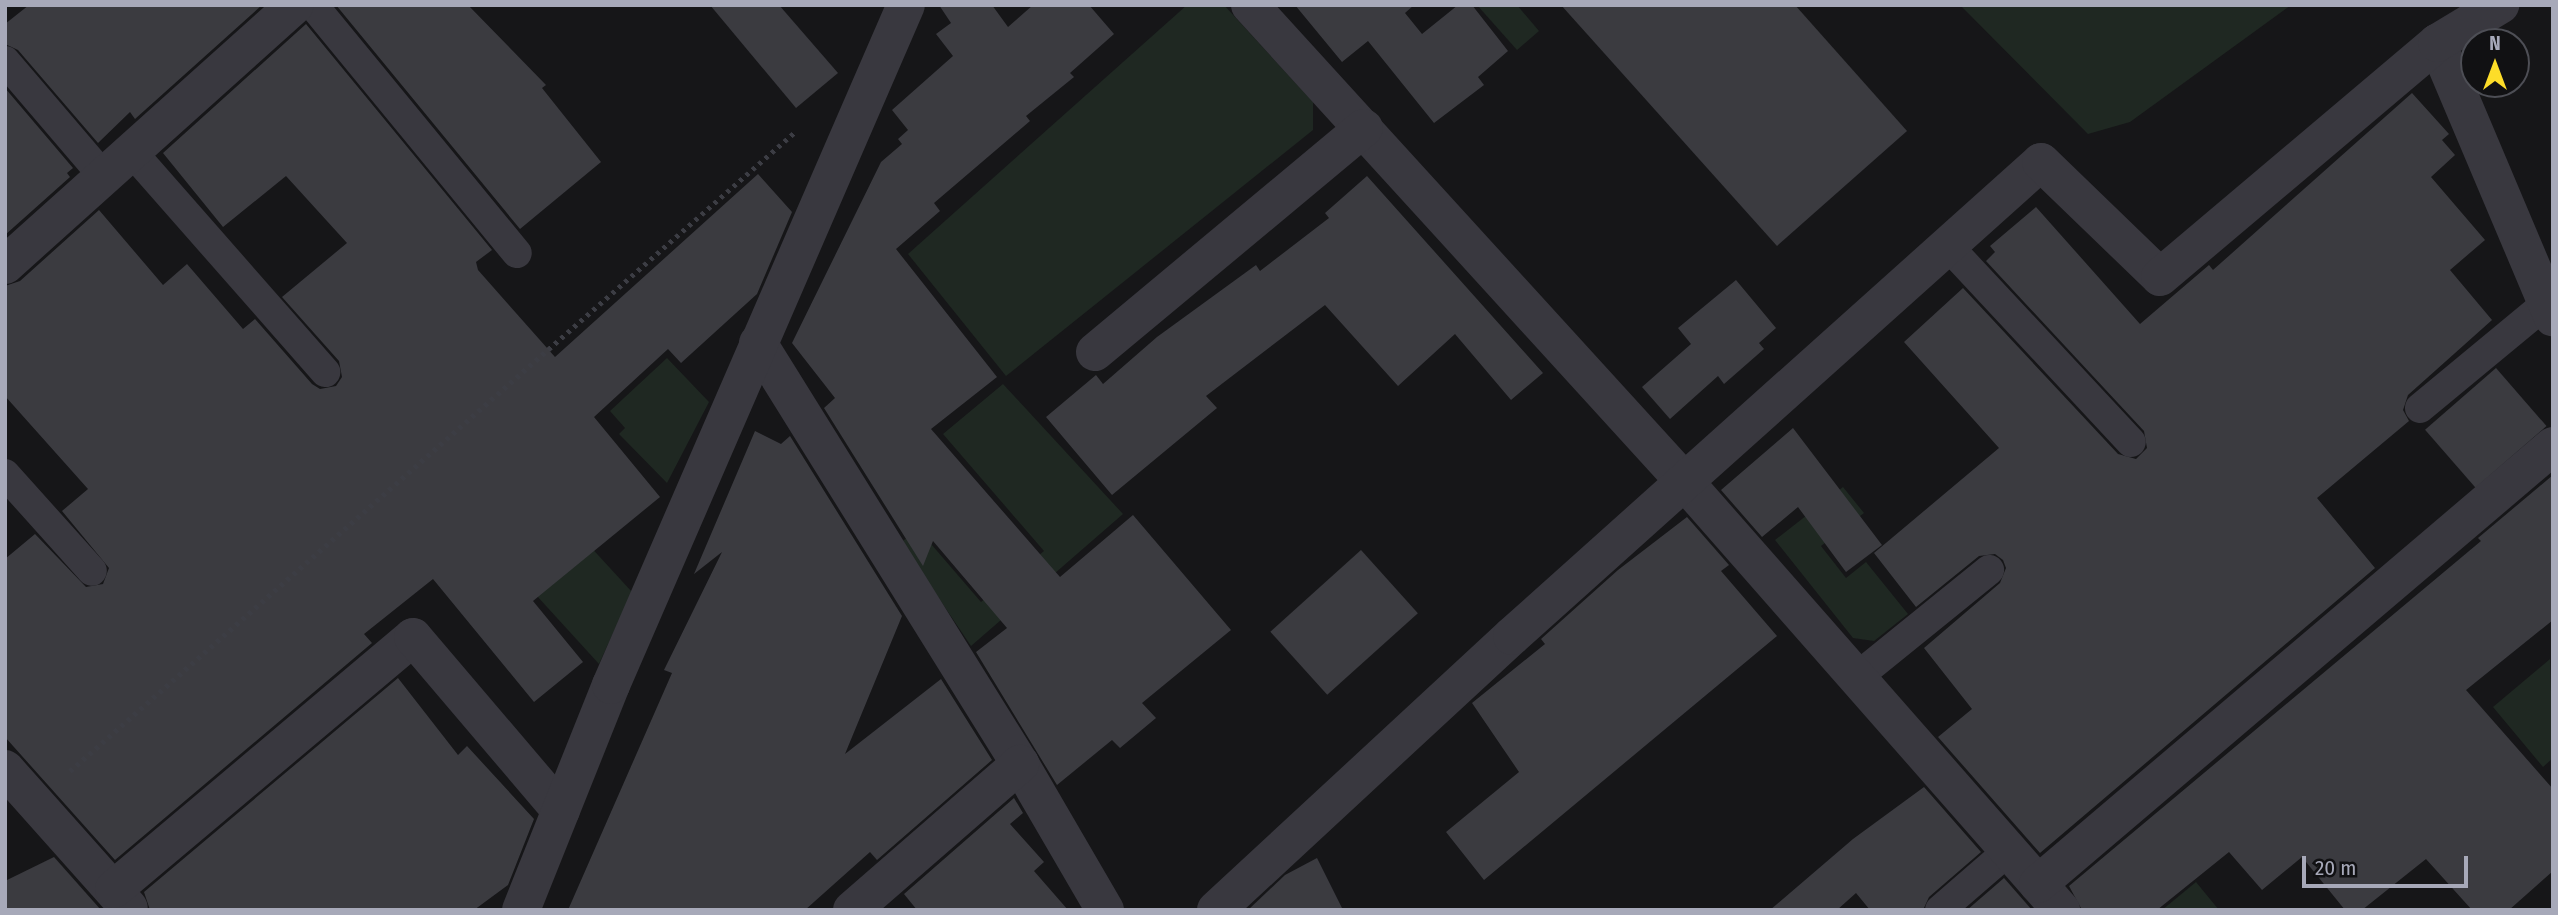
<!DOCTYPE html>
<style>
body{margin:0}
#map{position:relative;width:2558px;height:915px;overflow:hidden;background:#161618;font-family:"Fira Sans Condensed",sans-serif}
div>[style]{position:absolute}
.green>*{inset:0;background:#1f2822}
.building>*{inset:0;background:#3b3b40;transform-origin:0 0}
.path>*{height:4.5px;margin-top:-2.25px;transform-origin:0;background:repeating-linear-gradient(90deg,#3c3d44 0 3.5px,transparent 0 8.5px)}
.service>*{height:30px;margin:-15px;padding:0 15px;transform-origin:15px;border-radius:15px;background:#39383f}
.minor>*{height:38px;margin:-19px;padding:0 19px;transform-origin:19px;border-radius:19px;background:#39383f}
span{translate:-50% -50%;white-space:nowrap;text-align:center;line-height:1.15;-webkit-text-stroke:6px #111113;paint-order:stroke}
.frame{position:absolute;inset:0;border:7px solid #a7a9b9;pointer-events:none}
.north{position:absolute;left:2460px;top:28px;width:70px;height:70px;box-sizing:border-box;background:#111113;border:2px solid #4d4e55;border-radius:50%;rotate:0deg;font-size:19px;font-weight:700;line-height:28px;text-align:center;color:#a7a9b9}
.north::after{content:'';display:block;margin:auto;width:24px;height:32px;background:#fddd29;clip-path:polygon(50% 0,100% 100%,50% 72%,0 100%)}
.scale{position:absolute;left:2302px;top:856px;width:166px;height:32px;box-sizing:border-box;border:4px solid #a7a9b9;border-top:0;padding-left:9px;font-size:21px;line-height:24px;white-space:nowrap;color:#a7a9b9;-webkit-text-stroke:5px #111113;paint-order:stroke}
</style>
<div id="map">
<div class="green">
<div style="clip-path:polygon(1187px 5px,1224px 5px,1313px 102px,1313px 130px,1006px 376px,908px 254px)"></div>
<div style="clip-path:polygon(1477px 5px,1517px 5px,1539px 31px,1517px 50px)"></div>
<div style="clip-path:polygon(1960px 5px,2291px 5px,2130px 122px,2088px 134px)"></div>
<div style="clip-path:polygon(667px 358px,709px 402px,667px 483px,619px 434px,625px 428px,610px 411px)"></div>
<div style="clip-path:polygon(1003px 384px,1123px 514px,971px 646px,901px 542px,919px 530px,981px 602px,1044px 551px,943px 434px)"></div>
<div style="clip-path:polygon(520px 470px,632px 592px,599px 664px,424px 472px)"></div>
<div style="clip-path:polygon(1843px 487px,1864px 513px,1821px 546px,1846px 578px,1866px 562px,1908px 614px,1874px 641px,1853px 638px,1775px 540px)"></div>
<div style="clip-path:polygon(2550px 659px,2553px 758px,2543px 767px,2493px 707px)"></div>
<div style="clip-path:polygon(2196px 882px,2219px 910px,2162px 910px)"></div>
</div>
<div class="building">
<div style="clip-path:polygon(29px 5px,262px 5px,135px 119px,130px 112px,98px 143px,18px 50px,5px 44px,5px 24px)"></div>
<div style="clip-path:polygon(336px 5px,468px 5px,546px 85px,542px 88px,601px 162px,520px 229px)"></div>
<div style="clip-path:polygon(710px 5px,779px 5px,838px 73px,796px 108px)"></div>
<div style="clip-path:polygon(939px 5px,992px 5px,1008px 27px,1033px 5px,1089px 5px,1114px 34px,1070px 73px,1074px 77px,1026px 116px,1030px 121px,934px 203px,940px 211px,896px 249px,997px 377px,931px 429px,1060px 577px,1133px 515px,1231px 630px,1142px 703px,1156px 718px,1120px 748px,1112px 740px,1057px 785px,976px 652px,1007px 628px,933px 541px,923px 566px,824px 408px,835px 398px,792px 343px,881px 162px,902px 144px,898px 139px,908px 130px,892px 110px,953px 56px,936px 34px,951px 23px)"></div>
<div style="clip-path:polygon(1295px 5px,1414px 5px,1405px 13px,1422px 34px,1458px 5px,1472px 5px,1508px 51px,1478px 77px,1484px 85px,1434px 123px,1368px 41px,1342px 62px)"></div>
<div style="clip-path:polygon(1561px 5px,1795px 5px,1907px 131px,1777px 246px)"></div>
<div style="clip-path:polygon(306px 24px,492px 250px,476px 262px,478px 270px,555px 357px,758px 174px,792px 212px,757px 294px,681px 363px,668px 349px,594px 417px,660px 497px,533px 601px,583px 662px,534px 702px,433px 579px,364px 634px,372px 643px,115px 860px,5px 737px,5px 559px,35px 534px,86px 587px,103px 584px,109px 568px,62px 511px,88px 489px,5px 396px,5px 286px,20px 281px,99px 210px,163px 285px,187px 264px,243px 329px,255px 319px,312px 384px,320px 389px,336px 386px,342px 377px,339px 361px,282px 297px,347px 243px,286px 176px,223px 227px,163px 153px)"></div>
<div style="clip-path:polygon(5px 88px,73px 168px,67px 173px,70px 177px,5px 235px)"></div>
<div style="clip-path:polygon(2412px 93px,2449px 134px,2442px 140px,2455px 155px,2431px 177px,2485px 240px,2450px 270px,2492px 320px,2408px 395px,2403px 410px,2409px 421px,2317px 498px,2375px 568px,2040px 853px,1938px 737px,1972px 709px,1924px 648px,2000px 583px,2006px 568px,2003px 560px,1995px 554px,1979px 556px,1916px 607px,1874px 553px,1999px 448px,1904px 342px,1963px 288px,2118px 454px,2136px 459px,2147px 448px,2144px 431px,1986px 261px,1995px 252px,1990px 246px,2036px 207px,2140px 324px,2209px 265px,2213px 270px)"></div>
<div style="clip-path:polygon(1367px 176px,1543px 373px,1511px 400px,1455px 334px,1398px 386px,1325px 305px,1206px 396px,1217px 408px,1112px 495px,1046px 417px,1096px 375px,1103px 384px,1157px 337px,1256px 265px,1260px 271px,1329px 218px,1325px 213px)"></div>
<div style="clip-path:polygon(1736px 280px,1776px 328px,1759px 343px,1764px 349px,1724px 384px,1718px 376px,1670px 419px,1642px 387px,1691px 344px,1678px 328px)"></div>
<div style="left:2496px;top:368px;width:77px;height:94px;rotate:49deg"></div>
<div style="clip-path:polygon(1793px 428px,1882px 545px,1846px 572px,1798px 507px,1762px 537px,1721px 490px)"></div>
<div style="clip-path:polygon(755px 431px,781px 444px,790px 436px,902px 616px,845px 754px,941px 679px,992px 760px,877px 860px,870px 852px,805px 910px,568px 910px,672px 673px,664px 670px,722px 552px,694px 574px)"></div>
<div style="clip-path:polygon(2553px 475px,2553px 620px,2466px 690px,2553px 789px,2553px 871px,2509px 910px,2472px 910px,2426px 859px,2362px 910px,2345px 910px,2302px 857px,2262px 890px,2229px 852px,2157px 910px,2082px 910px,2069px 886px,2481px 541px,2478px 538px)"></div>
<div style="clip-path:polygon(1687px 517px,1729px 565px,1721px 571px,1777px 636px,1484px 880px,1446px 832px,1519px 772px,1472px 703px,1545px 644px,1541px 639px,1618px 570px)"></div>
<div style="left:1361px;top:550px;width:85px;height:122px;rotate:48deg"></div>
<div style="clip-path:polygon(398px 678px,458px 755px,467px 746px,534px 819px,508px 885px,474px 910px,150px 910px,144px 892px)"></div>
<div style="clip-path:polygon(1924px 787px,1981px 852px,1929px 897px,1923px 910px,1870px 910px,1856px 893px,1837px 910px,1770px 910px,1853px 839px)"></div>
<div style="clip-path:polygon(1014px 798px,1023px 813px,1010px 824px,1044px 862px,1034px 871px,1068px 910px,917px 910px,904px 894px)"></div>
<div style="clip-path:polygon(54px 857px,101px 910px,5px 910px,5px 881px)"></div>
<div style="clip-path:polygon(1317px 858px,1343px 910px,1248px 910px,1285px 875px)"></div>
<div style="clip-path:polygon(2004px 878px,2032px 910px,1967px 910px)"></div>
</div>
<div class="path">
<div style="left:70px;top:771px;width:968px;rotate:-41.4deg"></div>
</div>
<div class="service">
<div style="left:313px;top:5px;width:321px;rotate:50.6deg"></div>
<div style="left:5px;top:61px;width:153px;rotate:49.5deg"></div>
<div style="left:132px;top:152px;width:293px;rotate:48.7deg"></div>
<div style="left:1948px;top:246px;width:268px;rotate:47deg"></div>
<div style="left:2420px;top:408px;width:165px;rotate:-39.6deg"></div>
<div style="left:5px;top:474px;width:130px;rotate:48.1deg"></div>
<div style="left:1857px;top:677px;width:170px;rotate:-39deg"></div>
<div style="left:1940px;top:910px;width:90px;rotate:-40.9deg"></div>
</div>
<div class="minor">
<div style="left:1250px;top:5px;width:646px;rotate:47.64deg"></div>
<div style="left:1685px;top:482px;width:570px;rotate:48.7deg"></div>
<div style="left:2437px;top:43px;width:298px;rotate:67.1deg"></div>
<div style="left:5px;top:265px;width:389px;rotate:-41.9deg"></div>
<div style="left:758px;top:343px;width:496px;rotate:58.1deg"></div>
<div style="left:1020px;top:764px;width:169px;rotate:59.8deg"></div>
<div style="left:1095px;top:352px;width:350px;rotate:-39.8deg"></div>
<div style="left:5px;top:769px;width:186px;rotate:48.3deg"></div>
<div style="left:2038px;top:884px;width:676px;rotate:-40.38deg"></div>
<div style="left:114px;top:889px;width:391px;rotate:-40.1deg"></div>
<div style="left:413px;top:637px;width:228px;rotate:49.6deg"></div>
<div style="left:521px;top:910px;width:242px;rotate:-68.2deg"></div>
<div style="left:611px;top:685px;width:741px;rotate:-66.55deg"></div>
<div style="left:852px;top:910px;width:223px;rotate:-41deg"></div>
<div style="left:1216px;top:910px;width:403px;rotate:-42.8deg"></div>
<div style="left:1512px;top:636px;width:710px;rotate:-41.86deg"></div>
<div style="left:2041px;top:162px;width:165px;rotate:44deg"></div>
<div style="left:2160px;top:277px;width:363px;rotate:-40.2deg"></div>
<div style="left:2437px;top:43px;width:74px;rotate:-31.1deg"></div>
</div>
<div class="frame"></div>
<div class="north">N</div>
<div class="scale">20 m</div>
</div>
